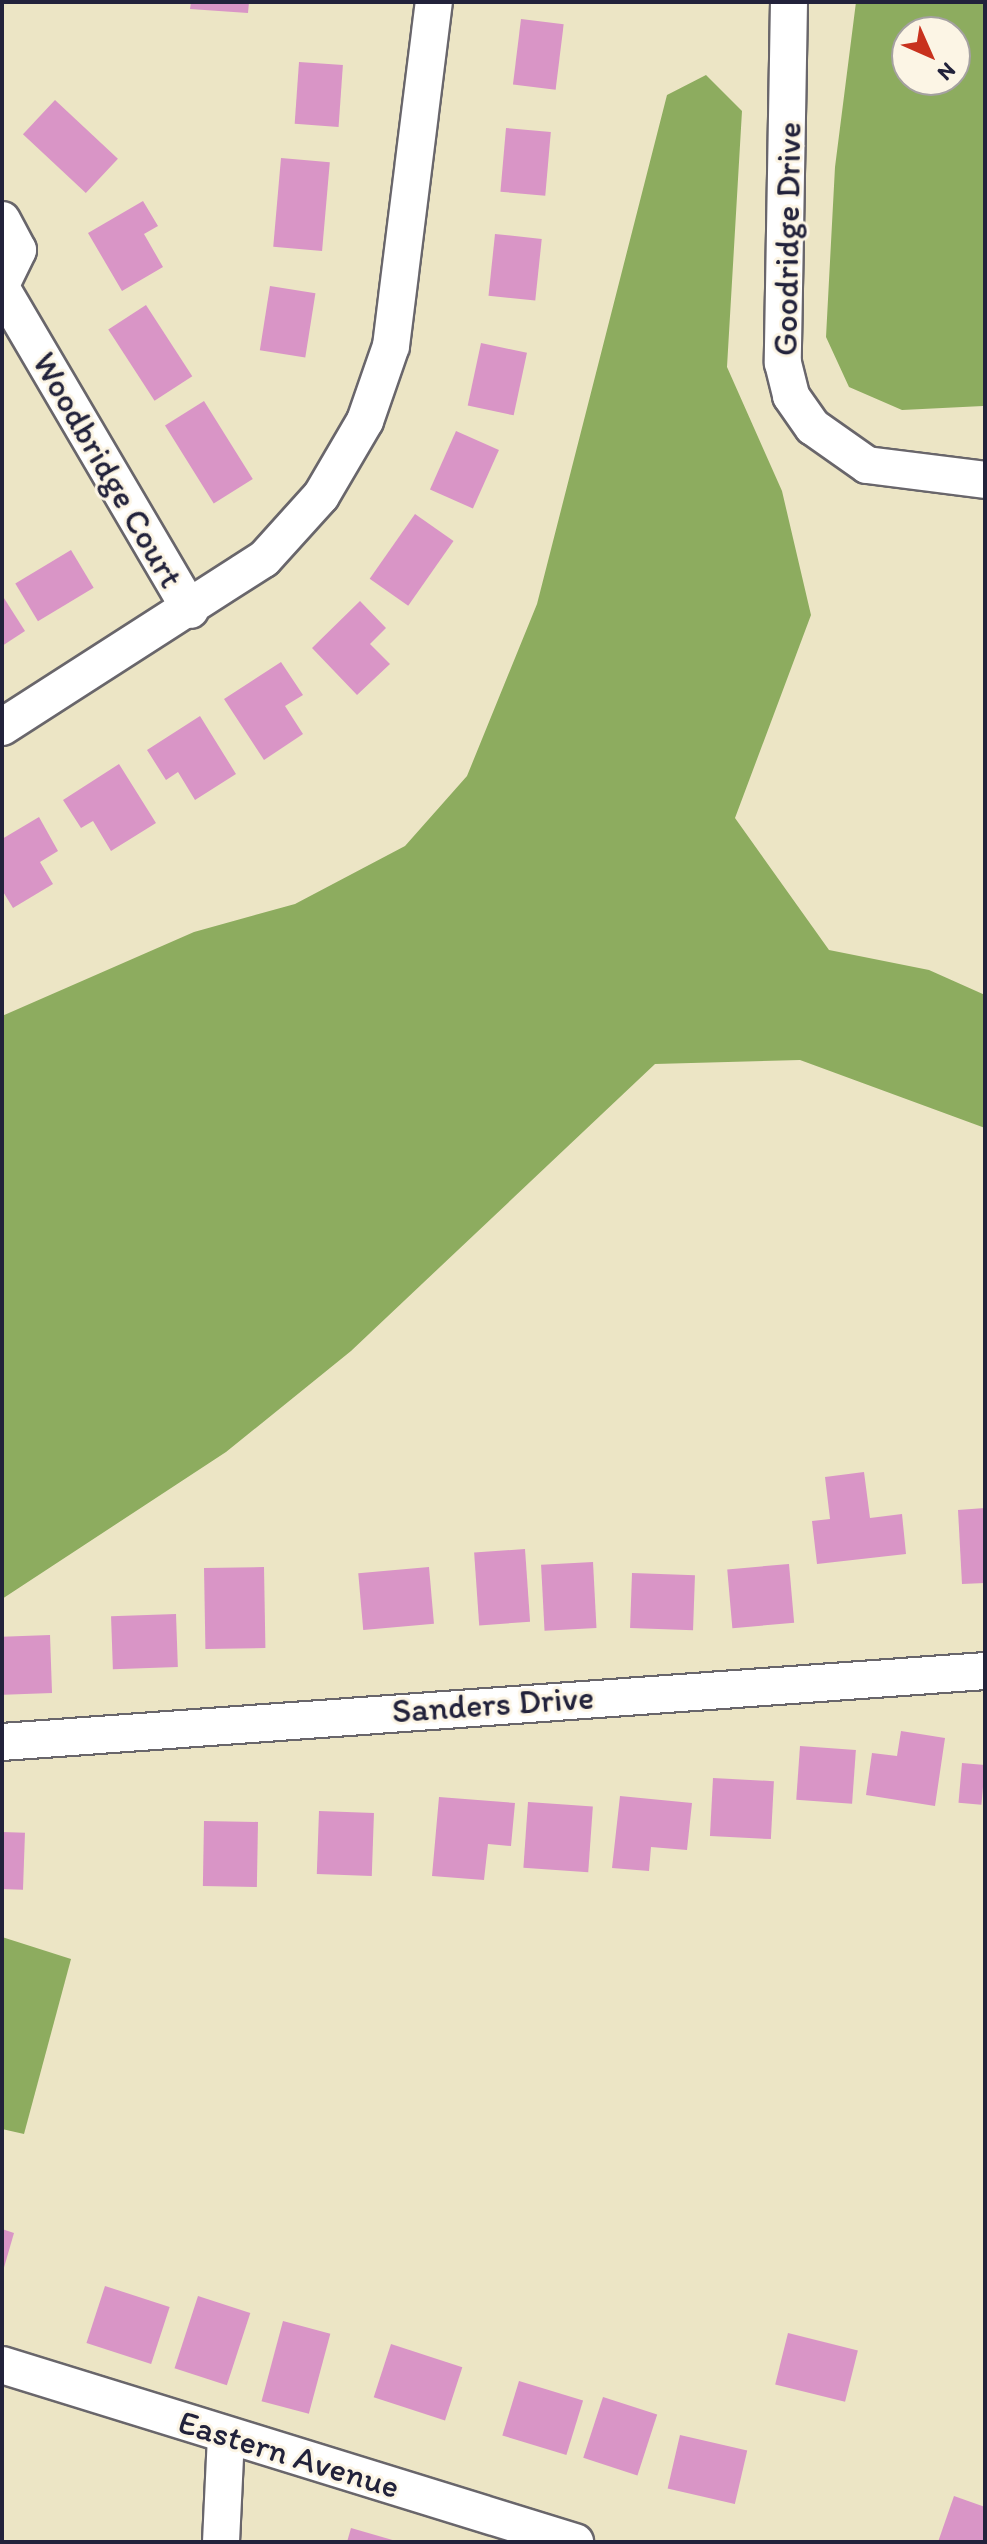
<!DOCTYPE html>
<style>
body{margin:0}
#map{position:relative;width:987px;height:2544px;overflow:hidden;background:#ece5c5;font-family:Itim,sans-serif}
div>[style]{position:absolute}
.forest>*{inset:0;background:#8dac5f}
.building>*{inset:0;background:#d995c6;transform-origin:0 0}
.roads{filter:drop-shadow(2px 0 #69666b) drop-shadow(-2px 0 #69666b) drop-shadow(0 2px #69666b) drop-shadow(0 -2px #69666b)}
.minor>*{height:36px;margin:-18px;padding:0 18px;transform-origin:18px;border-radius:18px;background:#fff}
span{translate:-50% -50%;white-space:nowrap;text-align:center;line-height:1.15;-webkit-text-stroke:6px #fcf5e5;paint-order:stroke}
.street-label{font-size:34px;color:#22223b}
.frame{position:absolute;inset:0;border:4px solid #22223b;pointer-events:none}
.north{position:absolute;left:891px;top:16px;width:80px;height:80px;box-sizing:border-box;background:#fcf5e5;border:2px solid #a5a1a1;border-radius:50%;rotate:135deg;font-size:22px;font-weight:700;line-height:32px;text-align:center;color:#22223b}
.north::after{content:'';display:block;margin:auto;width:28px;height:36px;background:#c8321e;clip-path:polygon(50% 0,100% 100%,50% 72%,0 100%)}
</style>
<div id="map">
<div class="forest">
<div style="clip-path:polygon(evenodd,856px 2px,985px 2px,983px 406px,902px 410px,849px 387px,826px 337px,835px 167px,856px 2px,907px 32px,955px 32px,955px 80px,907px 80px,907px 32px)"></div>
<div style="clip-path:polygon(706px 75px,742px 111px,727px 367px,782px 491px,811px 615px,735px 818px,829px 950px,929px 970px,985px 995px,985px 1128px,800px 1060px,655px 1064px,351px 1351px,226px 1452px,2px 1599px,2px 1016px,194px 932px,295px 904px,405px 846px,467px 776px,537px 604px,667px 95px)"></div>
<div style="clip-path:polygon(2px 1937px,71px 1959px,24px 2134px,2px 2129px)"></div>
</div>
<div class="building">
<div style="clip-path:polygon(191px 2px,249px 2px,248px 13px,190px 9px)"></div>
<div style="left:521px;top:19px;width:43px;height:66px;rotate:7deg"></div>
<div style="left:299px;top:62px;width:44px;height:62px;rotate:4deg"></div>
<div style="left:55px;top:100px;width:86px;height:47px;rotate:43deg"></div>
<div style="left:506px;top:128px;width:45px;height:64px;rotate:5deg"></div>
<div style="left:281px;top:158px;width:49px;height:89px;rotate:5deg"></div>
<div style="clip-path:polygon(143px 201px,158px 226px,144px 234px,163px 267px,122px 291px,88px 233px)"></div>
<div style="left:495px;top:234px;width:47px;height:62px;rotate:6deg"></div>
<div style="left:270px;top:286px;width:46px;height:65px;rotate:9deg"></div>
<div style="left:146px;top:305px;width:85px;height:45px;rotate:57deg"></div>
<div style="left:481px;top:343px;width:47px;height:64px;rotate:12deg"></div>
<div style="left:204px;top:401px;width:92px;height:46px;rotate:58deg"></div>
<div style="left:456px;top:431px;width:47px;height:64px;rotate:24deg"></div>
<div style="left:415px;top:514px;width:47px;height:79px;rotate:35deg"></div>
<div style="left:71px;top:550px;width:44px;height:65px;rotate:59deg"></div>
<div style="clip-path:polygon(2px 595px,25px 631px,2px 646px)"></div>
<div style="clip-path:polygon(360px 601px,386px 628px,370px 644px,390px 664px,357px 695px,312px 648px)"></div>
<div style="clip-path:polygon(281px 662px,303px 695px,285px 706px,303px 734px,264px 760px,224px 699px)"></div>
<div style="clip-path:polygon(200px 716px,236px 774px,195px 800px,178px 772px,166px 780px,147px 750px)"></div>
<div style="clip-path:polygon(119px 764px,156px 823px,111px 851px,93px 821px,81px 828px,63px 800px)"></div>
<div style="clip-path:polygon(39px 817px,58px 851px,40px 862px,53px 884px,13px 908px,2px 890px,2px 839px)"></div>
<div style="clip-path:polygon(864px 1472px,870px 1518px,902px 1514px,906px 1554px,817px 1564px,812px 1521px,830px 1519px,825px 1477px)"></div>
<div style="clip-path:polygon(985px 1508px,985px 1583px,962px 1584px,958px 1510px)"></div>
<div style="left:525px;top:1549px;width:73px;height:51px;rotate:86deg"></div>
<div style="left:593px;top:1562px;width:66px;height:52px;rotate:87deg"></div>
<div style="left:789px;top:1564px;width:59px;height:62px;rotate:85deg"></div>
<div style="left:264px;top:1567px;width:81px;height:60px;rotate:89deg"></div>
<div style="left:429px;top:1567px;width:57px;height:71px;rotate:85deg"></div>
<div style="left:632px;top:1573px;width:63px;height:55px;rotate:2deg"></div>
<div style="left:176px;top:1614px;width:53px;height:65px;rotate:88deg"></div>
<div style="left:50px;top:1635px;width:58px;height:48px;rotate:88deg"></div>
<div style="clip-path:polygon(901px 1731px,945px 1738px,935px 1806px,866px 1795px,872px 1753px,897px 1756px)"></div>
<div style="left:800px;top:1746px;width:56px;height:54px;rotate:4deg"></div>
<div style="left:962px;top:1763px;width:23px;height:40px;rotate:5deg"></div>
<div style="left:713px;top:1778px;width:61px;height:58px;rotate:3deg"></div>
<div style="clip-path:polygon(620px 1796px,692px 1803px,687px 1850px,651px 1847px,649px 1871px,612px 1868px)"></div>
<div style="clip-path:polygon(439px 1797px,515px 1803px,511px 1846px,488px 1844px,484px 1880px,432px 1876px)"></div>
<div style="left:528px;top:1802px;width:65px;height:66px;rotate:4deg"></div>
<div style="left:319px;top:1811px;width:55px;height:63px;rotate:2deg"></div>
<div style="left:204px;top:1821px;width:54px;height:65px;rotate:1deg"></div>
<div style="left:2px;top:1832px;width:23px;height:57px;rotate:2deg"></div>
<div style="clip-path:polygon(2px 2229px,14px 2233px,3px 2271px,2px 2271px)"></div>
<div style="left:105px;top:2286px;width:68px;height:60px;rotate:18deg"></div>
<div style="left:198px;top:2296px;width:55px;height:76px;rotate:18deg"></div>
<div style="left:283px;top:2321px;width:49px;height:83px;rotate:15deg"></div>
<div style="left:788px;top:2333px;width:72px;height:53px;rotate:14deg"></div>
<div style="left:391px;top:2344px;width:75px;height:56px;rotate:18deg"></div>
<div style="left:519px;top:2381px;width:67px;height:57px;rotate:17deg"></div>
<div style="left:603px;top:2397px;width:57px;height:64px;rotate:18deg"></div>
<div style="left:680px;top:2435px;width:69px;height:55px;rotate:13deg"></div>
<div style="clip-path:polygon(954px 2496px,985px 2507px,985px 2542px,938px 2542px)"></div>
<div style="clip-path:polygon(351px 2528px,396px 2541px,396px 2542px,347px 2542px)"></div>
</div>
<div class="roads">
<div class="minor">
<div style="left:789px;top:2px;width:361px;rotate:91deg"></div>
<div style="left:783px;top:363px;width:34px;rotate:76deg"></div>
<div style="left:791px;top:396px;width:38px;rotate:55deg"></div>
<div style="left:813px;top:427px;width:66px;rotate:35.1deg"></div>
<div style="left:867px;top:465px;width:119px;rotate:7.2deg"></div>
<div style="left:2px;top:220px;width:34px;rotate:62deg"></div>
<div style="left:18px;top:250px;width:37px;rotate:116deg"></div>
<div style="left:2px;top:289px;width:372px;rotate:59.6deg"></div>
<div style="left:2px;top:727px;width:311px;rotate:-32.7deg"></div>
<div style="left:264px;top:559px;width:85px;rotate:-47.9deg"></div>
<div style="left:321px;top:496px;width:87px;rotate:-59.6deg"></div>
<div style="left:365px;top:421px;width:79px;rotate:-70.9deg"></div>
<div style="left:391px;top:346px;width:347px;rotate:-82.9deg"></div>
<div style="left:2px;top:1742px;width:986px;rotate:-4.13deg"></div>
<div style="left:2px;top:2365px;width:600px;rotate:17.17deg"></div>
<div style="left:221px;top:2542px;width:107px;rotate:-87.3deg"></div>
</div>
</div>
<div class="street-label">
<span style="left:787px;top:239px;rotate:-89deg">Goodridge Drive</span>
<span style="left:108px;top:470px;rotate:60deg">Woodbridge Court</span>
<span style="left:493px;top:1704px;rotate:-4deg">Sanders Drive</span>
<span style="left:289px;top:2454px;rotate:17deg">Eastern Avenue</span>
</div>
<div class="frame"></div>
<div class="north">N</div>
</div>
